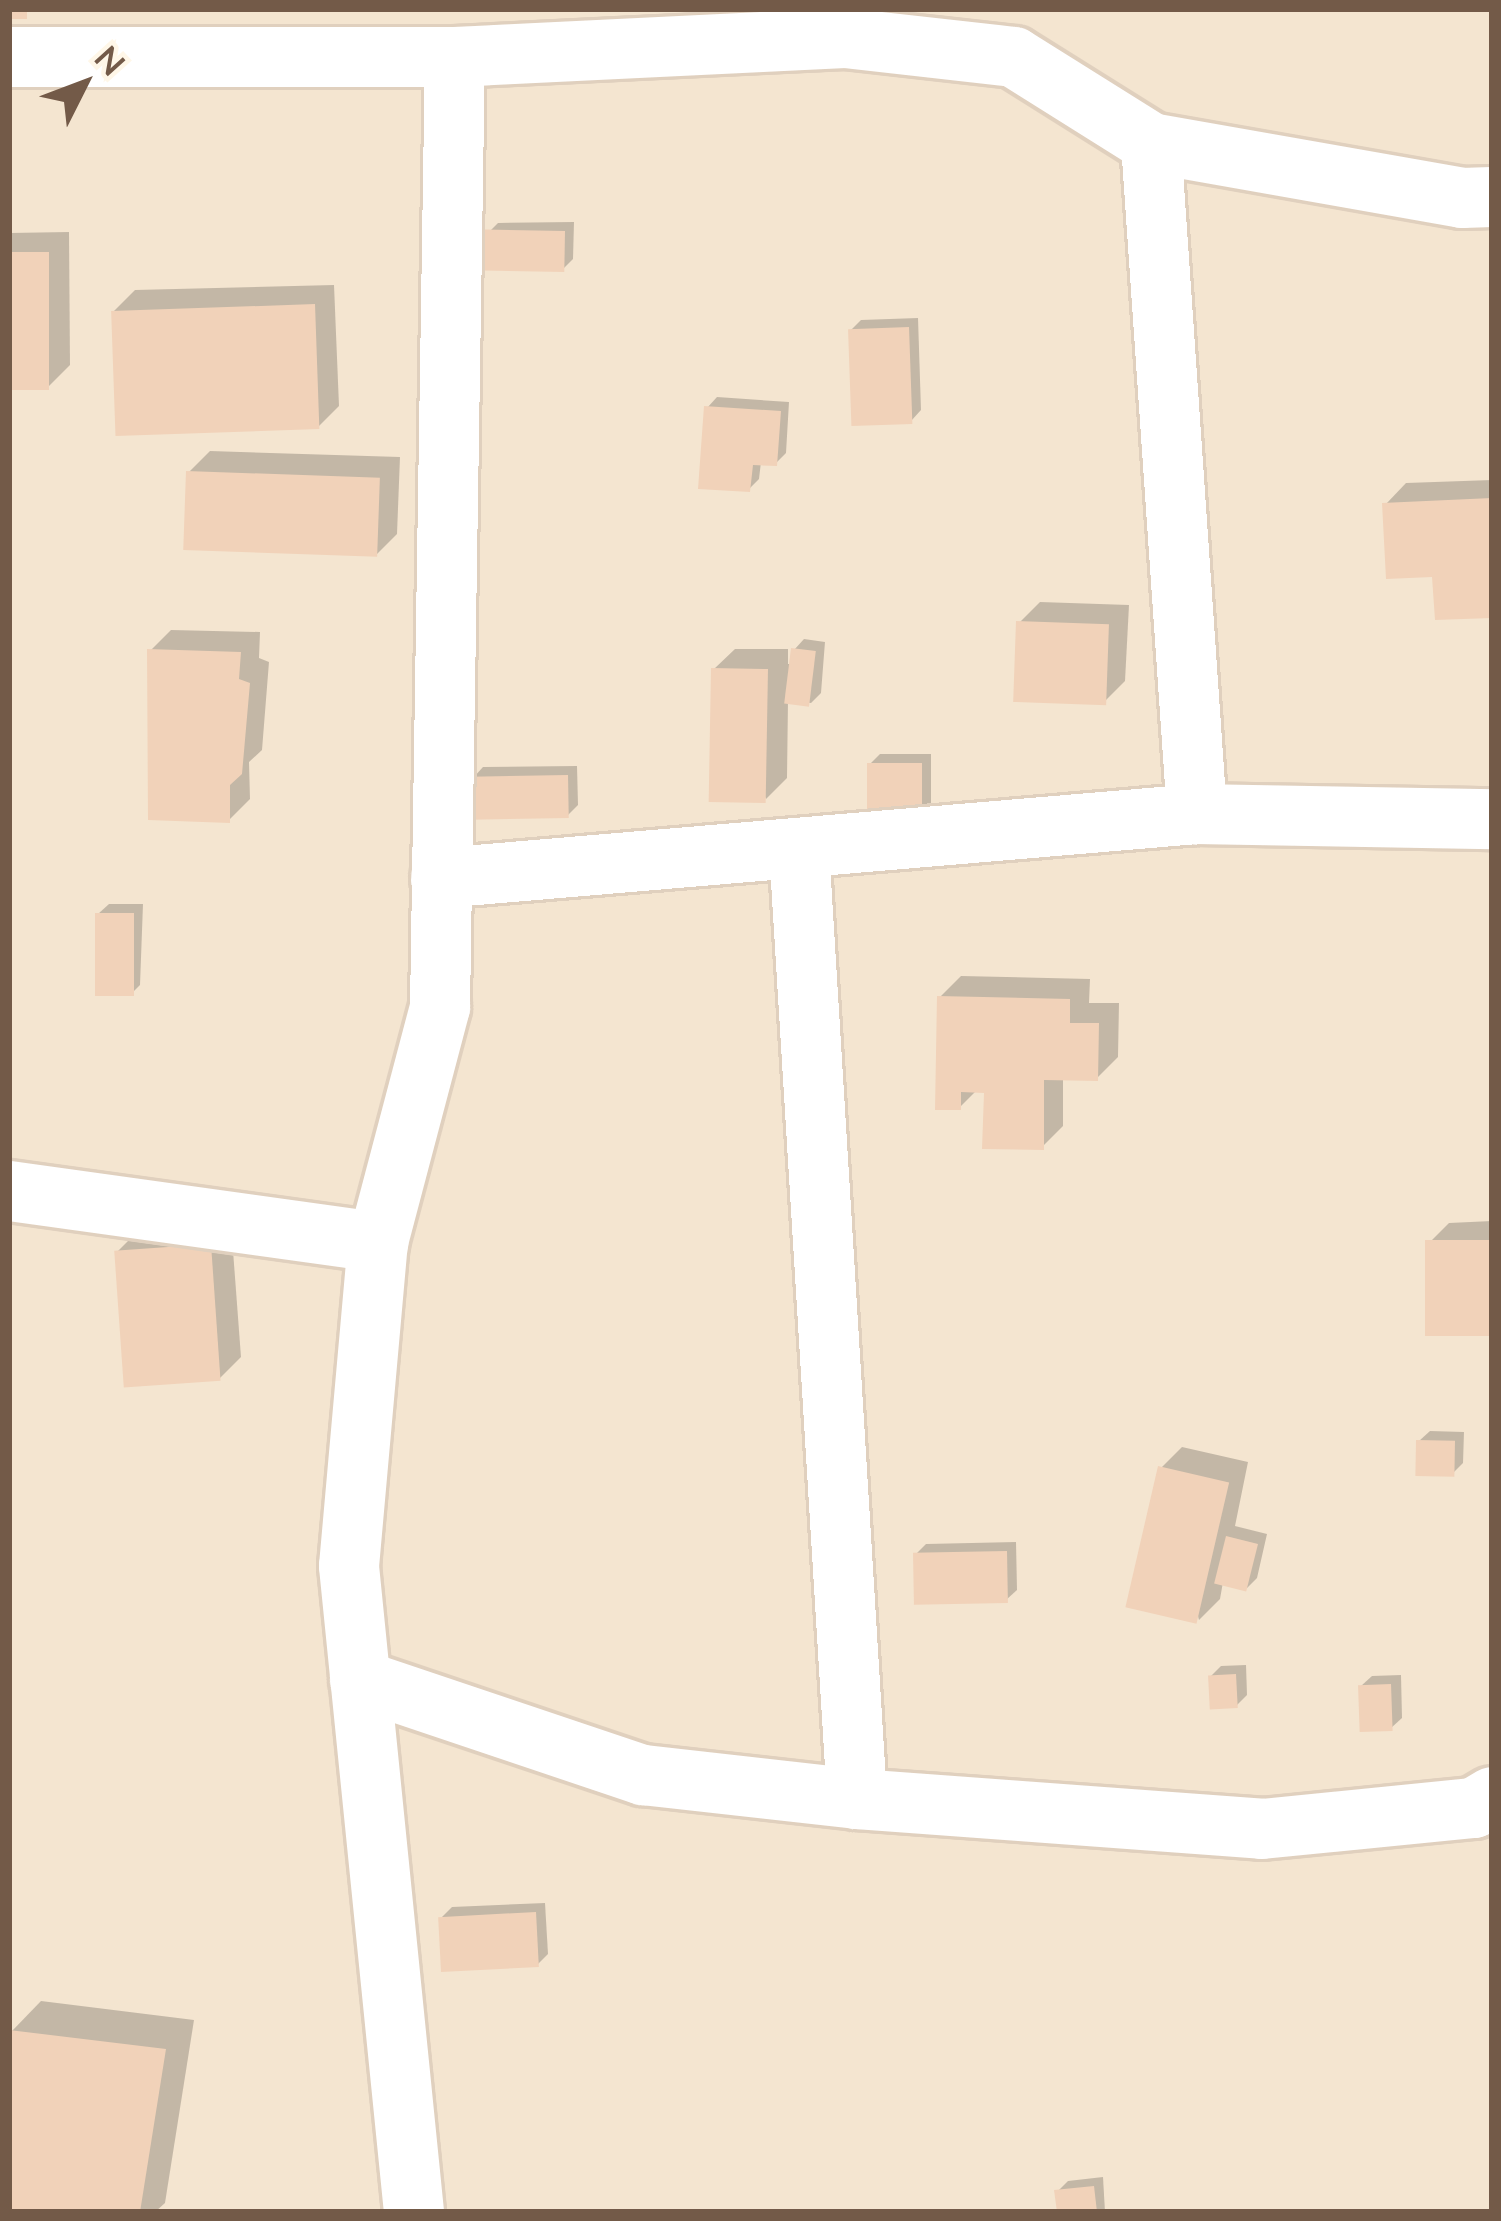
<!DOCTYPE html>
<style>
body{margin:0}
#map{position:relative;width:1501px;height:2221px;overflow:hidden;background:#fcf3e2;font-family:Lato,sans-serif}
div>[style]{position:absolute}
.residential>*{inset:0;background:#f4e5d0;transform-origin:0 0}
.shadow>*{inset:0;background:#0003}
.building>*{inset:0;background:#f1d2b9;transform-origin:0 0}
.roads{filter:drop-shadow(3px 0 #e0d0be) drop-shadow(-3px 0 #e0d0be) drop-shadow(0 3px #e0d0be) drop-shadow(0 -3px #e0d0be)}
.street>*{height:60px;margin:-30px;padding:0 30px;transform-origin:30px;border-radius:30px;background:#fff}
span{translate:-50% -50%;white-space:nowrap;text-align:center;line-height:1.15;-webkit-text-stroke:12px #fff7e8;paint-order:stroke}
.frame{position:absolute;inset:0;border:12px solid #735a48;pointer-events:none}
.north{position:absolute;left:24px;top:24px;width:120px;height:120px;-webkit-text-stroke:9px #fff7e8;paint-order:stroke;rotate:48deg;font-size:33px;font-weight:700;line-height:48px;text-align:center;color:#735a48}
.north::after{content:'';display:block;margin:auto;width:42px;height:54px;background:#735a48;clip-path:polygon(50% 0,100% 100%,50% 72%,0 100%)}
</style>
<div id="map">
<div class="residential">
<div style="left:9px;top:9px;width:1483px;height:2203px"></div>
</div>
<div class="shadow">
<div style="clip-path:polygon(574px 222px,573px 259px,563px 269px,488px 233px,498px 223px)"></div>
<div style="clip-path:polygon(69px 232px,70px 365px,49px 386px,9px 387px,9px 233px)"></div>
<div style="clip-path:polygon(334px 285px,339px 406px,318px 427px,114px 311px,135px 290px)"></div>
<div style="clip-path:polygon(918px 318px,921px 410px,911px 421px,851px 330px,861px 320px)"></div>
<div style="clip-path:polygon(717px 397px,789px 402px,786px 453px,776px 463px,761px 462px,759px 479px,749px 489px,707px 408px)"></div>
<div style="clip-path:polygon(210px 451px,400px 457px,397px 534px,376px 555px,189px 472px)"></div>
<div style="clip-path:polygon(1492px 480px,1492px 615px,1435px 574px,1386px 504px,1406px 483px)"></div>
<div style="clip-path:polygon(1040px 602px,1129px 605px,1125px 681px,1104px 702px,1019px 623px)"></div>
<div style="clip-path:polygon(171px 630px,260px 632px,259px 658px,269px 662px,262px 750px,249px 762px,250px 799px,229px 820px,150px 651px)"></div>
<div style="clip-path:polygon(804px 639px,825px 642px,821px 693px,811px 703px,788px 701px,787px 778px,766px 799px,714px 669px,735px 649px,788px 649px,788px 664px,793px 664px,794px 650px)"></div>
<div style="clip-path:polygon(880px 754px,931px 754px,931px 811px,920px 821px,870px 764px)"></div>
<div style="clip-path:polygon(577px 766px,578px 805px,568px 815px,473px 778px,483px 767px)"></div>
<div style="clip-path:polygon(109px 904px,143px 904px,140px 985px,130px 995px,98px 914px)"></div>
<div style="clip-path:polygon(961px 976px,1090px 979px,1089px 1003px,1119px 1003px,1118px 1057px,1097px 1078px,1063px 1077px,1063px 1126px,1042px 1147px,987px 1090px,977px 1090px,960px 1107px,940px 997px)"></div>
<div style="clip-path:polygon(1492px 1221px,1492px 1333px,1428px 1244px,1449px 1223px)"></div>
<div style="clip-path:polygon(231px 1224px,241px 1357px,220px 1378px,117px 1252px,138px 1231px)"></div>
<div style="clip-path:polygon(1430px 1431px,1464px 1432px,1463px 1463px,1453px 1473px,1419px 1441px)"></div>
<div style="clip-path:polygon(1182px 1447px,1248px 1462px,1235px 1526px,1267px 1534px,1257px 1578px,1247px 1588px,1223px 1582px,1220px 1599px,1199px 1620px,1161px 1468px)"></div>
<div style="clip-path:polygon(1016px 1542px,1017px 1590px,1006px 1600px,916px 1554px,926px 1544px)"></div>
<div style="clip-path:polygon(1246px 1665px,1247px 1695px,1237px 1705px,1211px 1676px,1221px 1666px)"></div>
<div style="clip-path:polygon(1401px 1675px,1402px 1718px,1391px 1728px,1361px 1686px,1372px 1676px)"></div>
<div style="clip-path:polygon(545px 1903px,548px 1954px,538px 1964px,442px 1917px,452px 1907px)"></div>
<div style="clip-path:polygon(41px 2001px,194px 2020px,165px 2203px,155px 2212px,9px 2212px,12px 2031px)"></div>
<div style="clip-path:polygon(1103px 2177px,1105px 2212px,1060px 2212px,1058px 2191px,1068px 2181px)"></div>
</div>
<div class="building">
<div style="left:9px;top:9px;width:18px;height:10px"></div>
<div style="left:565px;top:231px;width:41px;height:80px;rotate:91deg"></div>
<div style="left:9px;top:252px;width:40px;height:138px"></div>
<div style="left:315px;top:304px;width:125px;height:204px;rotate:88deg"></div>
<div style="left:909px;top:327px;width:97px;height:61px;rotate:88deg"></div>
<div style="clip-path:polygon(704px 406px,781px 411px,777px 466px,753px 465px,750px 492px,698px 489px)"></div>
<div style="left:186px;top:471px;width:194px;height:79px;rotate:2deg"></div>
<div style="clip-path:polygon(1492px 498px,1492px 618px,1435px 620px,1432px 577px,1386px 579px,1382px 503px)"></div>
<div style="left:1016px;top:621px;width:93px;height:81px;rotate:2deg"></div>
<div style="left:791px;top:648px;width:25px;height:56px;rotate:7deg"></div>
<div style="clip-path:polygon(147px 649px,241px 652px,239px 679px,250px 683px,242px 774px,230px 785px,230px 823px,148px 820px)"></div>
<div style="left:711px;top:668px;width:57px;height:134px;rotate:1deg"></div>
<div style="left:867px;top:763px;width:55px;height:60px"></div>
<div style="left:568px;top:775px;width:43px;height:98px;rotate:89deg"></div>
<div style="left:95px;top:913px;width:39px;height:83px"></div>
<div style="clip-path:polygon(937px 996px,1070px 999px,1070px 1023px,1099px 1023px,1098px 1081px,1044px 1080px,1044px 1150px,982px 1149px,984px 1093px,961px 1092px,961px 1110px,935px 1110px)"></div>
<div style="left:1492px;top:1240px;width:96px;height:67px;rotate:90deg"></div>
<div style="left:211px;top:1244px;width:137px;height:97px;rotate:86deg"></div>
<div style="left:1416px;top:1440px;width:39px;height:36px;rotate:1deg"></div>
<div style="left:1158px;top:1466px;width:73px;height:145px;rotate:13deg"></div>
<div style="left:1226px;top:1536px;width:33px;height:49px;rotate:14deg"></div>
<div style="left:1007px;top:1551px;width:52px;height:94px;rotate:89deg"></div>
<div style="left:1236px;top:1674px;width:34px;height:28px;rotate:87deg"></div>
<div style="left:1391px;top:1684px;width:47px;height:33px;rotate:88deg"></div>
<div style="left:536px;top:1912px;width:55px;height:98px;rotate:87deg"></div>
<div style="clip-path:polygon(9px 2030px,166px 2049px,140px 2212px,9px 2212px)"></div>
<div style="clip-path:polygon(1094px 2186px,1097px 2212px,1057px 2212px,1054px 2190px)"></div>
</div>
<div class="roads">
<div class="street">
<div style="left:9px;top:57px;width:446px"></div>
<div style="left:455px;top:57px;width:390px;rotate:-2.8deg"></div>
<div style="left:845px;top:38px;width:170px;rotate:6.4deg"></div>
<div style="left:1014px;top:57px;width:162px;rotate:32.1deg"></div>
<div style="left:1151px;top:143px;width:316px;rotate:10deg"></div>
<div style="left:1462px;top:198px;width:30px;rotate:-2deg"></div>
<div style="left:1151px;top:143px;width:673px;rotate:86.08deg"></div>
<div style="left:799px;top:848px;width:953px;rotate:86.51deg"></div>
<div style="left:441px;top:878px;width:759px;rotate:-4.84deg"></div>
<div style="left:1197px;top:814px;width:295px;rotate:1deg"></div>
<div style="left:9px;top:1191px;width:373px;rotate:7.9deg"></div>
<div style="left:360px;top:1680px;width:299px;rotate:18.6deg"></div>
<div style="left:643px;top:1775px;width:215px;rotate:6.4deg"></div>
<div style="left:857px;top:1799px;width:406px;rotate:4.2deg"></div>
<div style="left:1262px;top:1829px;width:213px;rotate:-5.7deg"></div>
<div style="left:1474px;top:1808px;width:21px;rotate:-31deg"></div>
<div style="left:414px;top:2212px;width:649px;rotate:-95.75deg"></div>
<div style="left:349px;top:1566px;width:325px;rotate:-84.9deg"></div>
<div style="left:378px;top:1242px;width:243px;rotate:-75.2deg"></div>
<div style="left:440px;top:1007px;width:950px;rotate:-89.1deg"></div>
</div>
</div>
<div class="frame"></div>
<div class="north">N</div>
</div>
